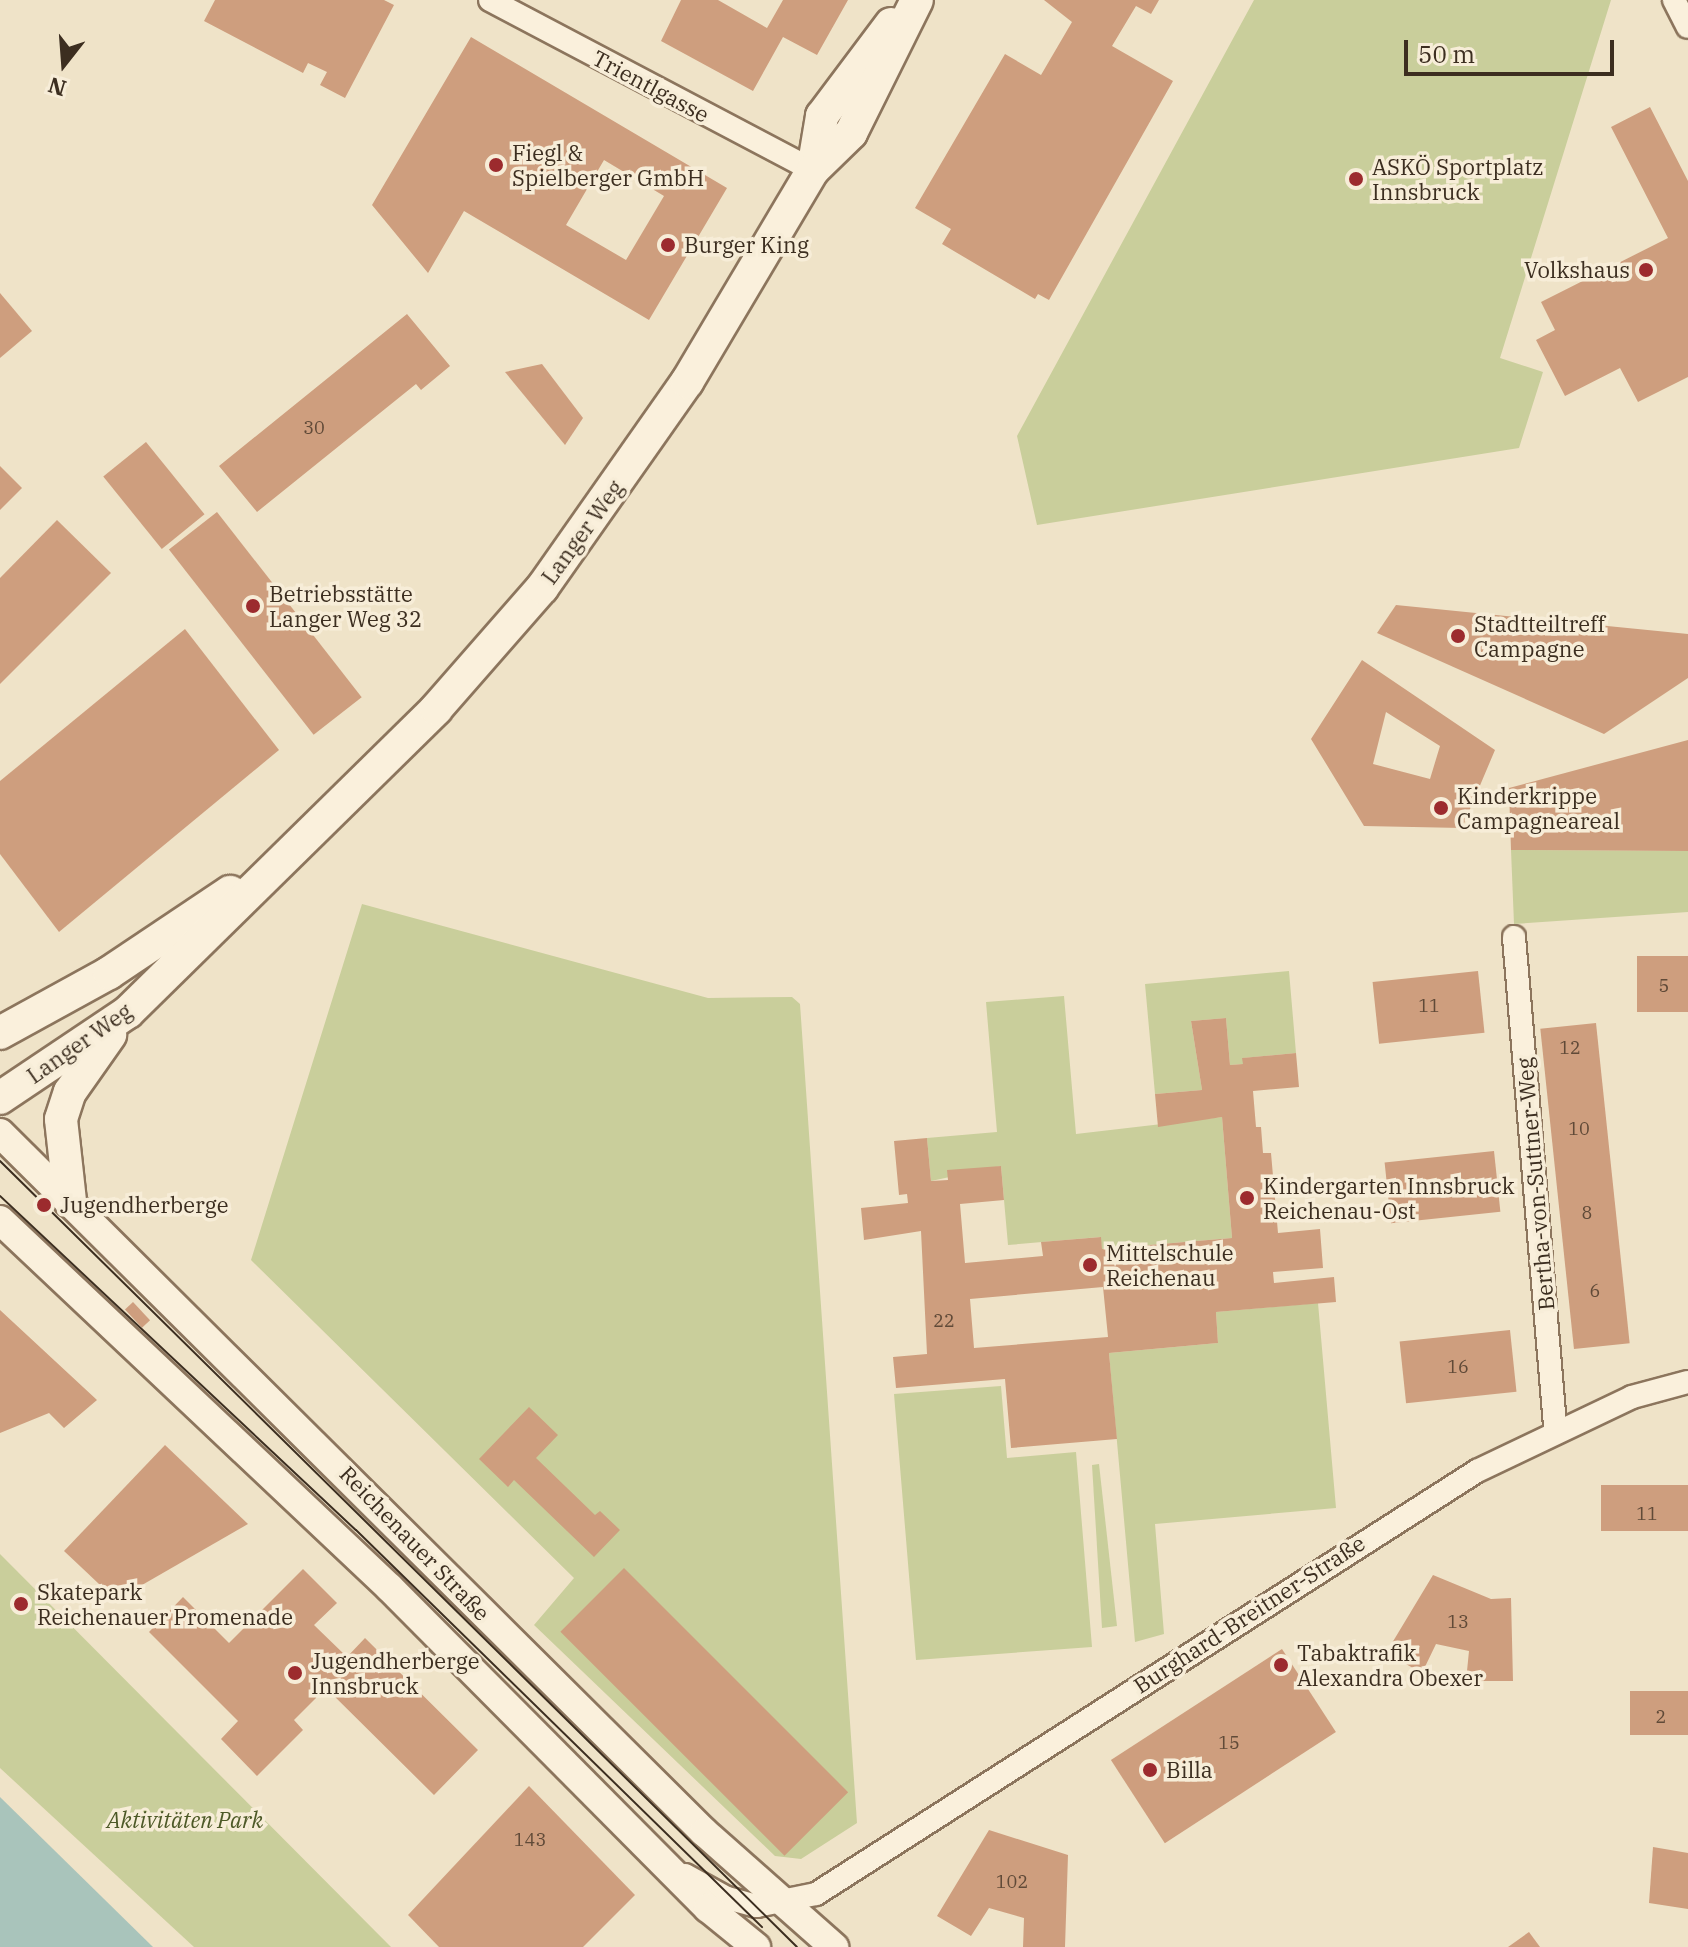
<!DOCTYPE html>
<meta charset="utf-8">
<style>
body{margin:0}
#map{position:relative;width:1688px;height:1947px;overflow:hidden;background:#efe3c8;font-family:"IBM Plex Serif",serif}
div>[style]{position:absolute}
.green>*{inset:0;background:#c9ce9b}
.water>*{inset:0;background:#a9c4bb}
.building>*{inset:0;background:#ce9e7e;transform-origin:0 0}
.roads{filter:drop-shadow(2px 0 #8c755d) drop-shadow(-2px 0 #8c755d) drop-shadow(0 2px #8c755d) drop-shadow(0 -2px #8c755d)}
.minor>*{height:22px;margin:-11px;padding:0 11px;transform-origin:11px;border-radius:11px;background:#faf0dc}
.tertiary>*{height:28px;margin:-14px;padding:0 14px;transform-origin:14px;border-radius:14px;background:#faf0dc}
.secondary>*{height:32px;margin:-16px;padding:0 16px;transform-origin:16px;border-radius:16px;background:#faf0dc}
.tram>*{height:2px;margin:-1px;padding:0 1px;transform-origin:1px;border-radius:1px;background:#3c2e20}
.dots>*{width:22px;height:22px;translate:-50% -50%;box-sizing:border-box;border:4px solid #f7edd8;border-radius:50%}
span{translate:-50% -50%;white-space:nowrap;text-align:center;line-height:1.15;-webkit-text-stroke:7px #f7edd8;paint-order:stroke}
.number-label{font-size:18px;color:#604a38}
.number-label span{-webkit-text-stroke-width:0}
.street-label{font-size:22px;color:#3c2e20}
.poi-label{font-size:22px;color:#3c2e20}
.left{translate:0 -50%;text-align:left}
.right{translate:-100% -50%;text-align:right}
.park-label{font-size:22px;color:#4d5927;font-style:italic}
.north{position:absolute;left:24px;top:24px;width:80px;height:80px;-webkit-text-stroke:6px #f7edd8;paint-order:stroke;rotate:197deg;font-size:22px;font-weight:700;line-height:32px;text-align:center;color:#3c2e20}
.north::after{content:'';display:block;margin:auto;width:28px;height:36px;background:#3c2e20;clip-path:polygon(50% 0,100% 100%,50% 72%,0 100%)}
.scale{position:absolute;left:1404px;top:40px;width:210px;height:36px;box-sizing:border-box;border:4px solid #3c2e20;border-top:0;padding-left:10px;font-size:24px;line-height:28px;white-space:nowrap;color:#3c2e20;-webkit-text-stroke:6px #f7edd8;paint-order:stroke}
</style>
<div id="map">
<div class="green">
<div style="clip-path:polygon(1254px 0,1611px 0,1500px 358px,1543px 372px,1519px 448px,1037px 525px,1017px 436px)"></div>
<div style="clip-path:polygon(1511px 850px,1688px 851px,1688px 912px,1514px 924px)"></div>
<div style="clip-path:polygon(362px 904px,708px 998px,792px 997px,800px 1004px,857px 1823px,801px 1859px,775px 1856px,534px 1625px,574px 1578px,251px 1260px)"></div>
<div style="clip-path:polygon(1289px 971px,1296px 1053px,1243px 1058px,1243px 1064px,1230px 1065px,1226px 1018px,1191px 1021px,1202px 1090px,1155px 1094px,1145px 984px)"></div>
<div style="clip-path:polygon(1064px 996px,1076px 1134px,1222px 1117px,1232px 1238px,1102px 1249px,1100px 1237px,1008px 1245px,1001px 1166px,931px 1181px,927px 1138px,997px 1132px,986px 1002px)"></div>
<div style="clip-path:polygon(1318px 1303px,1336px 1508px,1155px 1524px,1164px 1634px,1135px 1642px,1109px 1353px,1218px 1343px,1216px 1312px)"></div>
<div style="clip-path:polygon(1001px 1386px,1007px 1458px,1076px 1452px,1092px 1647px,916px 1660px,894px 1394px)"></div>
<div style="clip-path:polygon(1099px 1464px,1117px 1626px,1102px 1628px,1092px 1465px)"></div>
<div style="clip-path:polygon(0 1554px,391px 1947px,194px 1947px,0 1768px)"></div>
</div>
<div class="water">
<div style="clip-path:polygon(0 1797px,153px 1947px,0 1947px)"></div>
</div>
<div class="building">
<div style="clip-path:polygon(215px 0,384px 0,394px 5px,345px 98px,320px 85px,327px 72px,308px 63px,303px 73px,204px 21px)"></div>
<div style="clip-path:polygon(681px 0,718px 0,767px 28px,783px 0,848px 0,817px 55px,783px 37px,753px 91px,661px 41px)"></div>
<div style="clip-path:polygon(1044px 0,1159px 0,1151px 14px,1136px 6px,1112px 46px,1173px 81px,1049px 300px,1038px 294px,1035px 299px,942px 244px,951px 229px,915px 208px,1005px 54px,1041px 75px,1072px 22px)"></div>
<div style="clip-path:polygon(evenodd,471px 37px,727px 188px,649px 320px,464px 211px,428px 273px,372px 205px,471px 37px,604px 160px,664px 196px,626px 260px,566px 225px,604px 160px)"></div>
<div style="clip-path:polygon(1650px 107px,1688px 181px,1688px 377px,1638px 402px,1620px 368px,1565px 396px,1536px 340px,1555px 330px,1541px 302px,1668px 238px,1611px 127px)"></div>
<div style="clip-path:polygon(0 293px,32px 331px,0 358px)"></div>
<div style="clip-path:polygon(407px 314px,450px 366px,421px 390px,416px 384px,257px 512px,219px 466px)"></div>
<div style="clip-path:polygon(542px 364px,583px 418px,565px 445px,505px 372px)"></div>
<div style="left:146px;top:442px;width:93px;height:55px;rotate:51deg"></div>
<div style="clip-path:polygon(0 466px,22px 488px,0 510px)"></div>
<div style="left:217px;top:512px;width:235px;height:61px;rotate:52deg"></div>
<div style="clip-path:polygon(57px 520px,111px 573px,0 684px,0 578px)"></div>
<div style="clip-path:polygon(1396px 605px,1688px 634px,1688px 678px,1604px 734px,1377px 633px)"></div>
<div style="clip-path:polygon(185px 629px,279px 750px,59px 932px,0 854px,0 781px)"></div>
<div style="clip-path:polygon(evenodd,1362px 660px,1495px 750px,1462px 828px,1364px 826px,1311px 739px,1362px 660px,1386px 712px,1440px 746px,1430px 779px,1373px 764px,1386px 712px)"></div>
<div style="clip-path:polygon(1688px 740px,1688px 851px,1511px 850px,1509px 788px)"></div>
<div style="left:1688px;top:956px;width:56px;height:51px;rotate:90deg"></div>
<div style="left:1478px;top:971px;width:62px;height:106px;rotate:84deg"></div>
<div style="clip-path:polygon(evenodd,1226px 1018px,1230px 1065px,1243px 1064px,1242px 1058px,1296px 1053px,1299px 1087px,1253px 1091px,1256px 1127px,1261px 1127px,1263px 1153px,1271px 1153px,1278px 1233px,1320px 1229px,1323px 1268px,1273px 1272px,1274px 1283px,1334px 1277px,1336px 1302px,1216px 1312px,1218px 1343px,1109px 1353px,1117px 1439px,1011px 1448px,1005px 1379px,896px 1388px,893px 1357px,927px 1354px,921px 1231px,864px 1240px,861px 1208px,908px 1203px,907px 1194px,899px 1195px,894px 1141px,927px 1138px,931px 1181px,948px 1180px,947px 1170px,1001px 1166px,1004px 1200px,960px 1204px,965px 1263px,1043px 1256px,1041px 1242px,1101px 1237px,1102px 1249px,1232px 1238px,1222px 1117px,1158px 1127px,1155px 1094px,1202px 1090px,1191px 1021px,1226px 1018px,1103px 1287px,1108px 1337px,974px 1348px,970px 1299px,1103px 1287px)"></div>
<div style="left:1596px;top:1023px;width:322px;height:56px;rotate:84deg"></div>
<div style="left:1494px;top:1151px;width:61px;height:110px;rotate:84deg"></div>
<div style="left:133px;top:1302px;width:25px;height:11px;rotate:47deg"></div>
<div style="clip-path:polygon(0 1310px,97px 1400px,64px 1428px,49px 1413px,0 1433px)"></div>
<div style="left:1510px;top:1330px;width:62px;height:111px;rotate:84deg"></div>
<div style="clip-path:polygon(529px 1407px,558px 1435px,536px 1458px,595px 1515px,600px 1511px,620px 1530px,594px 1557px,514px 1480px,508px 1487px,479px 1459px)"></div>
<div style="clip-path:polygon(165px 1445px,248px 1524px,116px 1600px,64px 1551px)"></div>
<div style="left:1688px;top:1485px;width:46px;height:87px;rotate:90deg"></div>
<div style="left:624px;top:1568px;width:317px;height:90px;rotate:45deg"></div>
<div style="clip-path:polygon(303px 1569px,337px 1603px,314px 1625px,347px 1657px,365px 1638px,478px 1750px,434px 1795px,326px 1688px,294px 1720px,303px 1730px,257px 1776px,221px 1739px,238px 1721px,149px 1632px,183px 1597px,229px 1643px)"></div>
<div style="clip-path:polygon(1433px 1575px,1491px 1599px,1511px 1598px,1513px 1681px,1466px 1681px,1469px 1651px,1436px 1644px,1422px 1673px,1386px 1653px)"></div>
<div style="left:1282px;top:1649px;width:99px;height:204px;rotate:57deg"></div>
<div style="left:1688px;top:1691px;width:44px;height:58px;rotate:90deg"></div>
<div style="clip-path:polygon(529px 1786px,635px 1895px,583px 1947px,439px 1947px,408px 1915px)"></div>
<div style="clip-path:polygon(989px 1830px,1068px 1855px,1065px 1947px,1023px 1947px,1024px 1918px,989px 1908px,971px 1936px,937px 1916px)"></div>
<div style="clip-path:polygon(1653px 1847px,1688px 1853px,1688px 1909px,1649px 1903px)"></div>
<div style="clip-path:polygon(1529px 1932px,1540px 1947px,1508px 1947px)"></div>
</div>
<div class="roads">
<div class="minor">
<div style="left:490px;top:0;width:365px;rotate:27.8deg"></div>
<div style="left:1674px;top:0;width:30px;rotate:63deg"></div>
<div style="left:1514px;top:937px;width:497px;rotate:85.2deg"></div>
<div style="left:685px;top:1875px;width:48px;rotate:28.7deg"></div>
<div style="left:727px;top:1898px;width:31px;rotate:15deg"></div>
<div style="left:757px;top:1906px;width:60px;rotate:-11.5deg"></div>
<div style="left:816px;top:1894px;width:785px;rotate:-32.62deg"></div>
<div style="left:1477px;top:1471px;width:172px;rotate:-25.5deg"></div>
<div style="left:1632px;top:1397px;width:58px;rotate:-15deg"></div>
</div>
<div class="tertiary">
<div style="left:0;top:1133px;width:992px;rotate:44.8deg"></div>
<div style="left:704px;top:1832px;width:174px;rotate:41.5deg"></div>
<div style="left:0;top:1220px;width:536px;rotate:43.34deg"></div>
<div style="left:390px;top:1588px;width:451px;rotate:45.2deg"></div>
<div style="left:708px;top:1908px;width:62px;rotate:39.1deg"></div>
</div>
<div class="secondary">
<div style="left:813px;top:170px;width:55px;rotate:-80.5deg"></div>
<div style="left:822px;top:116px;width:115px;rotate:-53.1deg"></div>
<div style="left:0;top:1033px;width:124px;rotate:-28.8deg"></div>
<div style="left:109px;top:973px;width:146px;rotate:-33.8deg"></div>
<div style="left:0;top:1098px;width:154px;rotate:-33.9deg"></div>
<div style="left:128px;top:1012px;width:432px;rotate:-44.5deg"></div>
<div style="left:436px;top:709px;width:161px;rotate:-48.8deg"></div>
<div style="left:542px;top:588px;width:252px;rotate:-54.9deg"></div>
<div style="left:687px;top:382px;width:247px;rotate:-59.3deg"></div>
<div style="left:813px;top:170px;width:53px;rotate:-44.2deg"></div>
<div style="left:851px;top:133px;width:148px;rotate:-63.6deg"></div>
<div style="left:70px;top:1201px;width:82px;rotate:-96.3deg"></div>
<div style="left:61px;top:1119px;width:28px;rotate:-72deg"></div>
<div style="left:70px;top:1092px;width:70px;rotate:-54.9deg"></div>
</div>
</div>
<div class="tram">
<div style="left:0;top:1161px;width:1119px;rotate:44.6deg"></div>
<div style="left:0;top:1196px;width:488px;rotate:43.2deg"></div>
<div style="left:356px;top:1530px;width:568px;rotate:44.36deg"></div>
</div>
<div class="dots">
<div style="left:496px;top:165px;background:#9c2b2e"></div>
<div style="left:1356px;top:179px;background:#9c2b2e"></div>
<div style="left:668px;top:245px;background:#9c2b2e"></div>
<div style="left:1646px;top:270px;background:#9c2b2e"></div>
<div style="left:253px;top:606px;background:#9c2b2e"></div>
<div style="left:1458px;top:636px;background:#9c2b2e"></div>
<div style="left:1441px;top:808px;background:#9c2b2e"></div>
<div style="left:1247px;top:1198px;background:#9c2b2e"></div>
<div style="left:44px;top:1205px;background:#9c2b2e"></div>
<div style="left:1090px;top:1265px;background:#9c2b2e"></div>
<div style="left:21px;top:1604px;background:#9c2b2e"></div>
<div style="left:1281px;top:1665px;background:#9c2b2e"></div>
<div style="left:295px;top:1673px;background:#9c2b2e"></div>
<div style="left:1150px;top:1770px;background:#9c2b2e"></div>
</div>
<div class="number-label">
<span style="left:314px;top:428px">30</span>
<span style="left:1664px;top:986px">5</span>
<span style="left:1429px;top:1006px">11</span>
<span style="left:1570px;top:1048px">12</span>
<span style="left:1579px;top:1129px">10</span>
<span style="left:1587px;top:1213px">8</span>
<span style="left:1595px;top:1291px">6</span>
<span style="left:944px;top:1321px">22</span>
<span style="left:1458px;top:1367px">16</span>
<span style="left:1647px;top:1514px">11</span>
<span style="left:1458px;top:1622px">13</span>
<span style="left:1661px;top:1717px">2</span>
<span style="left:1229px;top:1743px">15</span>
<span style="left:530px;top:1840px">143</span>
<span style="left:1012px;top:1882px">102</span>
</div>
<div class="street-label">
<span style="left:651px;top:86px;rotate:28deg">Trientlgasse</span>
<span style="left:582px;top:532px;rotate:-54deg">Langer Weg</span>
<span style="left:79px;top:1043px;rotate:-35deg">Langer Weg</span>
<span style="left:1535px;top:1184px;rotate:-95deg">Bertha-von-Suttner-Weg</span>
<span style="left:415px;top:1543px;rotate:46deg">Reichenauer Straße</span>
<span style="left:1249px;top:1614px;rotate:-33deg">Burghard-Breitner-Straße</span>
</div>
<div class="poi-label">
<span class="left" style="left:512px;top:165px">Fiegl &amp;<br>Spielberger GmbH</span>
<span class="left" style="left:1372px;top:179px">ASKÖ Sportplatz<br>Innsbruck</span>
<span class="left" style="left:684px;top:245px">Burger King</span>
<span class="right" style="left:1630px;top:270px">Volkshaus</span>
<span class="left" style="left:269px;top:606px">Betriebsstätte<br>Langer Weg 32</span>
<span class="left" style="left:1474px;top:636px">Stadtteiltreff<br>Campagne</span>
<span class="left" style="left:1457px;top:808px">Kinderkrippe<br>Campagneareal</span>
<span class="left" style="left:1263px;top:1198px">Kindergarten Innsbruck<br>Reichenau-Ost</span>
<span class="left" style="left:60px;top:1205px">Jugendherberge</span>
<span class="left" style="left:1106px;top:1265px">Mittelschule<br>Reichenau</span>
<span class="left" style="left:37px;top:1604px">Skatepark<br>Reichenauer Promenade</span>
<span class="left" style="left:1297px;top:1665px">Tabaktrafik<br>Alexandra Obexer</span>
<span class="left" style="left:311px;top:1673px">Jugendherberge<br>Innsbruck</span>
<span class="left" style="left:1166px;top:1770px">Billa</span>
</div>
<div class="park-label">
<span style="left:185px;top:1820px">Aktivitäten Park</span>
</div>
<div class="north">N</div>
<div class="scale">50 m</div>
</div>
